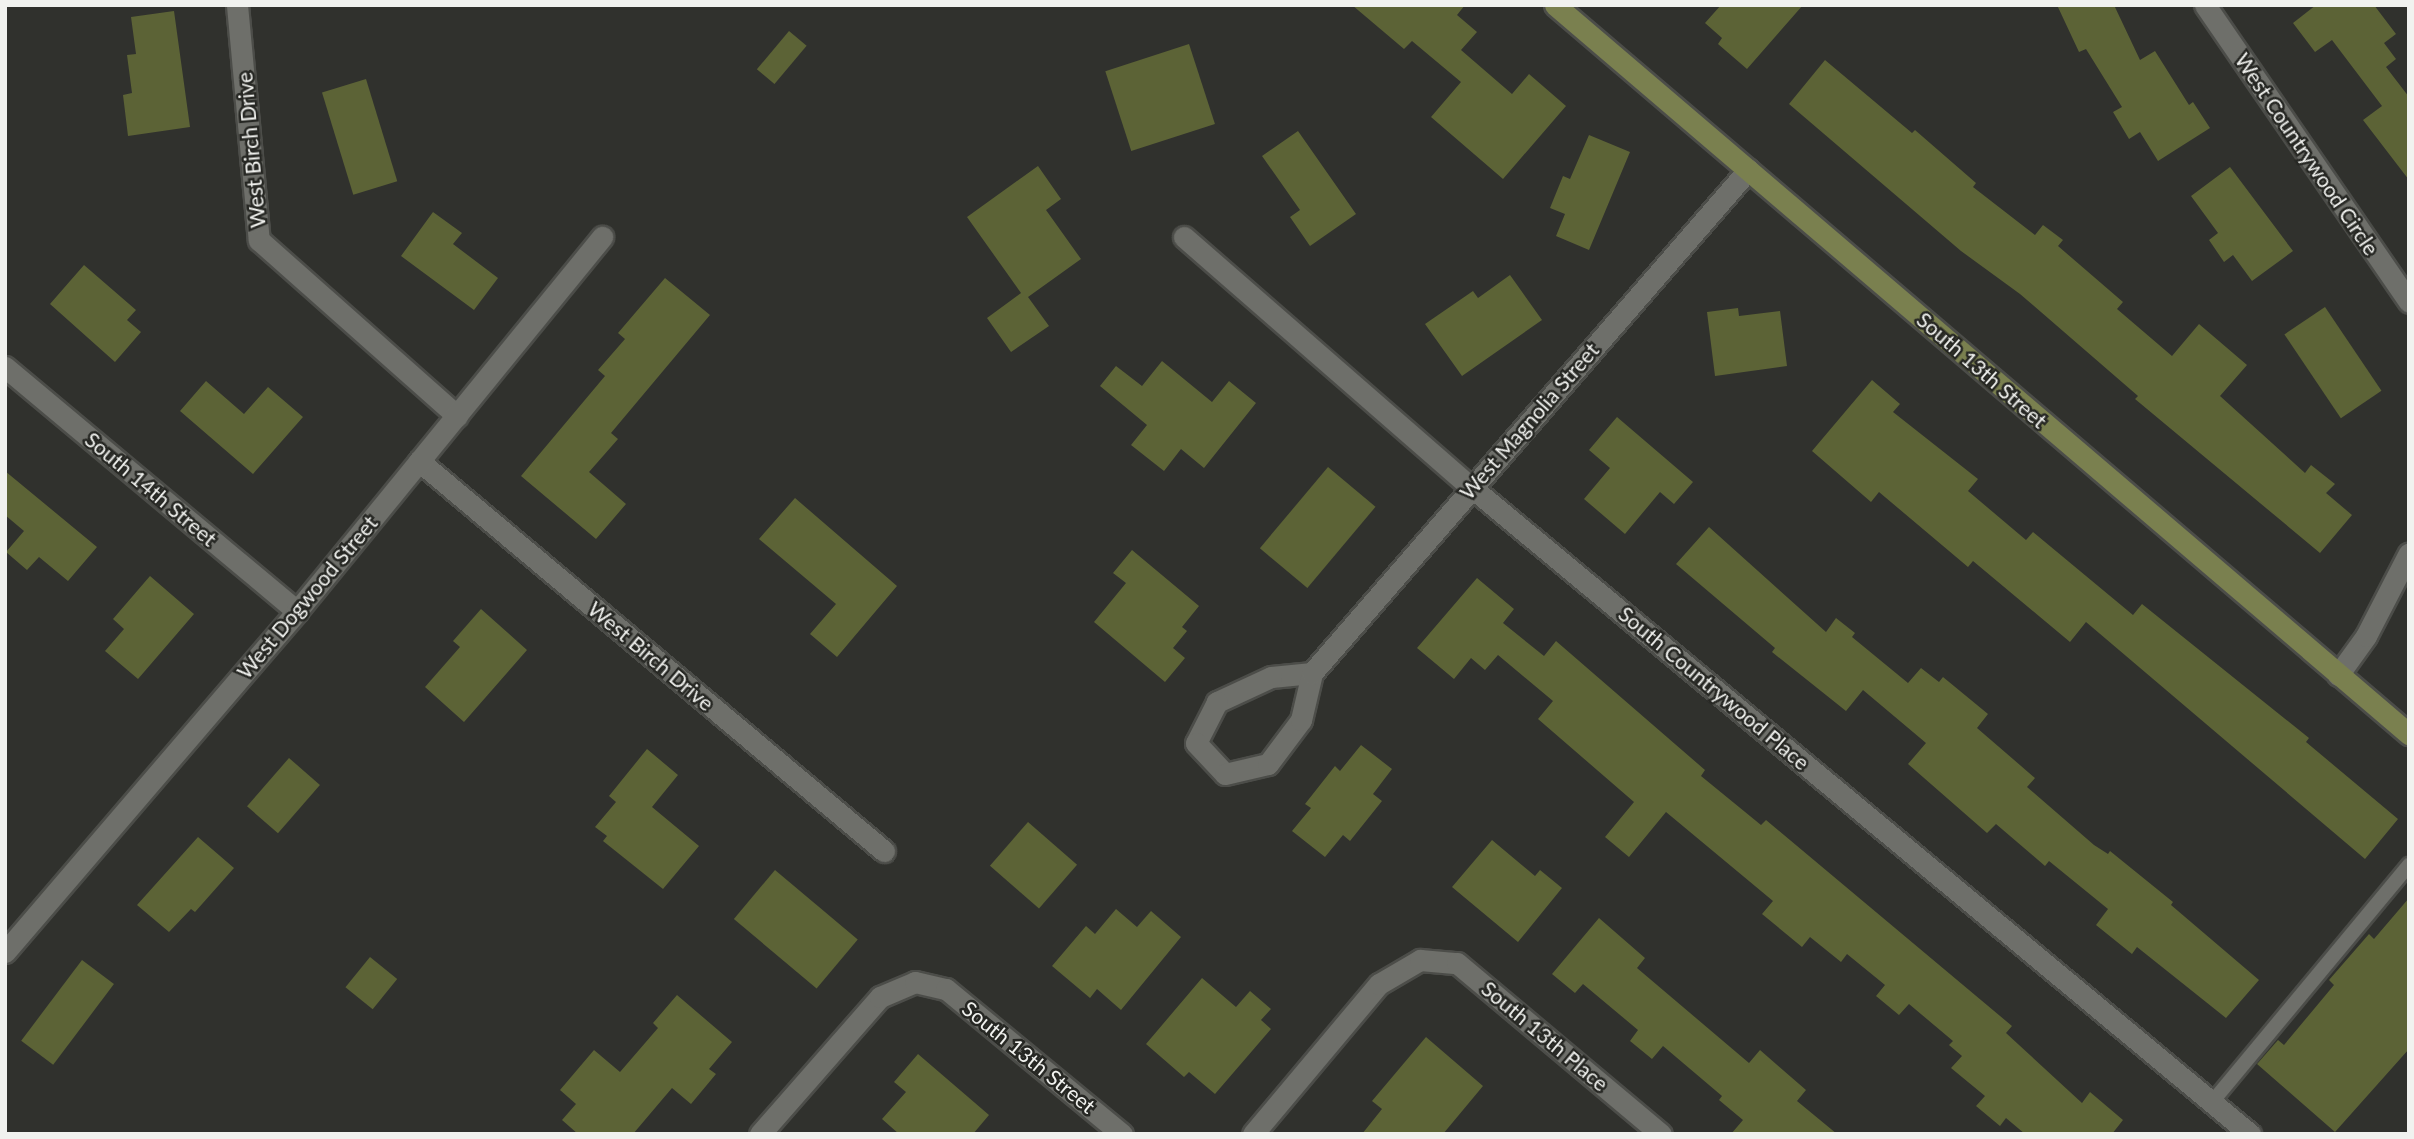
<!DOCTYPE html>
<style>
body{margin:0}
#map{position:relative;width:2414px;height:1139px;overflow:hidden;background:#30312d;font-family:Lato,sans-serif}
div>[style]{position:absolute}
.building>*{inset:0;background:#5c6336;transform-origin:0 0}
.roads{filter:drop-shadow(2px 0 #4c4d49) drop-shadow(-2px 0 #4c4d49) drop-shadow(0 2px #4c4d49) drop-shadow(0 -2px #4c4d49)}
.lane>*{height:14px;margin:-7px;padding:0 7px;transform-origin:7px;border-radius:7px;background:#6e6f6a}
.street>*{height:21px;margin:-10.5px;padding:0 10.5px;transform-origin:10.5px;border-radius:10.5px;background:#6e6f6a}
.secondary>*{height:21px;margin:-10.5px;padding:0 10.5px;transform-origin:10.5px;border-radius:10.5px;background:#7a804f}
span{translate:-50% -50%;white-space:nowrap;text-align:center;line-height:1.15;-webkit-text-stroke:5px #262723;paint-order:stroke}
.street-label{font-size:21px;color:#f1f2ef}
.frame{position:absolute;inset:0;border:7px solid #f1f2ef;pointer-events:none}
</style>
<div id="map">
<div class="building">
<div style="clip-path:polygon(1352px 5px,1465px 5px,1457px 15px,1477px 32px,1461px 50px,1512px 94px,1529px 74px,1566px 106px,1503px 179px,1431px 117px,1461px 82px,1412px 41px,1404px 49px)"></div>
<div style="clip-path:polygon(1721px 5px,1803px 5px,1747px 69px,1718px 44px,1722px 38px,1705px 23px)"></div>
<div style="clip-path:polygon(2057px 5px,2114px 5px,2140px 60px,2155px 51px,2189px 105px,2193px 102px,2210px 128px,2158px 161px,2140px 132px,2129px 139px,2113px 112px,2122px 107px,2086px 49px,2079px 52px)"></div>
<div style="clip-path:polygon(2316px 5px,2374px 5px,2396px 34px,2384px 43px,2396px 59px,2386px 67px,2409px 97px,2409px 180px,2363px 120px,2382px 106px,2332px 40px,2315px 52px,2293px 23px)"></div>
<div style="clip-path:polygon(174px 11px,190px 127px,128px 136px,123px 95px,132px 93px,127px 55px,136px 54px,131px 17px)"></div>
<div style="left:789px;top:31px;width:23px;height:50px;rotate:40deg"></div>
<div style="left:1189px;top:44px;width:84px;height:88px;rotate:72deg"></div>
<div style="clip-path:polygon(1825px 60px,1912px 133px,1915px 130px,1976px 183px,1973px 187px,2035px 235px,2043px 225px,2063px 240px,2058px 246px,2123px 302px,2117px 309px,2172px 356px,2199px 324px,2247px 365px,2220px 396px,2305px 473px,2311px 465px,2335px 484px,2326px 493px,2352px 515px,2320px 553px,2135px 399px,2138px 396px,2020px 294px,1961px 251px,1789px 104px)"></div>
<div style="left:366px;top:79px;width:107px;height:46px;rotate:73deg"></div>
<div style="clip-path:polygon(1298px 131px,1356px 214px,1310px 246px,1290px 217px,1300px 210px,1262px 156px)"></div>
<div style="clip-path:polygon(1589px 135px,1630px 152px,1589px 250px,1556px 236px,1565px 214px,1550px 208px,1563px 176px,1570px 179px)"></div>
<div style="clip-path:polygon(1038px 166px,1061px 199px,1046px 210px,1081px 259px,1028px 297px,1049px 326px,1011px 352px,987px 318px,1021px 293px,967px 217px)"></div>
<div style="clip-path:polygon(2230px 167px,2293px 251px,2252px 281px,2233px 255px,2224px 262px,2209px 240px,2218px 233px,2191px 196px)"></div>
<div style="clip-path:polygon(433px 212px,462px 233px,453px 244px,498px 278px,474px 310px,401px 256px)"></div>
<div style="clip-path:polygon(84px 265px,136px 310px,127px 320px,141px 332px,115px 362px,50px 304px)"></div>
<div style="clip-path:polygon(1510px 275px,1542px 320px,1462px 376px,1425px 324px,1473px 291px,1478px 298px)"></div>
<div style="clip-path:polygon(665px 278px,710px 315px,611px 433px,618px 439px,589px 472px,626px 504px,596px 539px,521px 476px,605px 376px,598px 370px,625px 339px,618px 333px)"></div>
<div style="left:2325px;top:307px;width:101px;height:49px;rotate:56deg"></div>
<div style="clip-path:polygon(1738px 308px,1739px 316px,1780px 311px,1787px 366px,1715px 376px,1707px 312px)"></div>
<div style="clip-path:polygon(1162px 361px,1212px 402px,1229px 381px,1256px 403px,1204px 468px,1181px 449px,1164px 471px,1131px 445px,1147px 425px,1100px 386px,1116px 366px,1142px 386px)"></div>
<div style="clip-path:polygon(1872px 380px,1900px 404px,1893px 412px,1978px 479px,1968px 491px,2026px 540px,2033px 532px,2133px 615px,2142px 604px,2309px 738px,2306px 742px,2398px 819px,2365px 859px,2086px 622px,2070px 642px,1973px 561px,1968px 567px,1879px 492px,1871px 502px,1812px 451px)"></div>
<div style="clip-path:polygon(206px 381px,244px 414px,268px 387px,303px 417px,253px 474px,180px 411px)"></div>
<div style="clip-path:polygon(1617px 417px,1693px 482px,1674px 504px,1660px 492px,1625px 534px,1584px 499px,1610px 468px,1589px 450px)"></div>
<div style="left:1328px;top:467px;width:62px;height:106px;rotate:40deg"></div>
<div style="clip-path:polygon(5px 471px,97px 547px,68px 581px,39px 557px,27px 570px,6px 552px,24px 531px,5px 515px)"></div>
<div style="clip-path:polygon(795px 498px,897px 586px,837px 657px,810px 634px,836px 604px,759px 539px)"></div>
<div style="clip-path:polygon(1709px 527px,1826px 632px,1836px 618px,1855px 633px,1852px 637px,1908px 683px,1921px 668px,1939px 682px,1943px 677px,1988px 714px,1977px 728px,2035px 778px,2027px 787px,2094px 845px,2108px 854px,2110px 851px,2173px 902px,2171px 905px,2259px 980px,2226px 1018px,2137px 947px,2132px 954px,2096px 925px,2108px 909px,2049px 861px,2045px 866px,1996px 824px,1987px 833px,1908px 764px,1926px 743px,1863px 690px,1846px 711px,1772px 652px,1775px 648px,1676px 564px)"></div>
<div style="clip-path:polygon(1132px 550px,1199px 606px,1182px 627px,1187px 631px,1173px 648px,1185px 658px,1165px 682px,1094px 622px,1126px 583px,1113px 573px)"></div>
<div style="clip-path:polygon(150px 576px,194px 614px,138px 679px,105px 651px,124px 629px,113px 619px)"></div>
<div style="clip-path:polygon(1477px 578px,1514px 609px,1503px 623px,1544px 656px,1556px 641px,1705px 770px,1701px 776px,1761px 825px,1766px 820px,2012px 1026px,2006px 1033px,2082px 1103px,2090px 1092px,2123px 1120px,2112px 1134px,2025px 1134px,2006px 1118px,2000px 1126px,1976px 1106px,1985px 1096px,1951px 1068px,1962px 1056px,1949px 1045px,1953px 1041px,1909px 1004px,1899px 1015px,1876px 996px,1885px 985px,1847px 954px,1841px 962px,1810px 937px,1802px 947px,1762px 914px,1773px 901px,1666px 812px,1629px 857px,1605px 837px,1634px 802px,1538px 719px,1553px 701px,1498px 655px,1485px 670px,1471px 658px,1454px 679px,1417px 648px)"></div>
<div style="clip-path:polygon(481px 609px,527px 650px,464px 722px,425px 687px,460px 647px,453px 641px)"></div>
<div style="clip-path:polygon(1361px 745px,1392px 769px,1373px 794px,1382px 801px,1350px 841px,1343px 835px,1325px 857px,1292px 831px,1311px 808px,1305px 804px,1335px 766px,1340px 771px)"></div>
<div style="clip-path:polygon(647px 749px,678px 775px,652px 807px,699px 846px,663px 889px,603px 841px,607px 836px,595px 827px,616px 802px,609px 796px)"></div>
<div style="left:289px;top:758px;width:41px;height:64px;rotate:41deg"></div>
<div style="left:1028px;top:822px;width:65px;height:58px;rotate:41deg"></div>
<div style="clip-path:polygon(198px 837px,234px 868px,195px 912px,191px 909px,169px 932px,137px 905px)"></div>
<div style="clip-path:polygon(1492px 840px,1535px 876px,1540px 870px,1562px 888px,1518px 942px,1452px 887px)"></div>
<div style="left:775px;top:870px;width:108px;height:64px;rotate:40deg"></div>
<div style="clip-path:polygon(2409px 898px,2409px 1049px,2335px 1132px,2257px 1064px,2278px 1040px,2284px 1045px,2334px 985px,2329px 980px,2369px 934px,2374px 939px)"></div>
<div style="clip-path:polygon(1116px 909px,1137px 927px,1151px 911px,1181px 937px,1121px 1010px,1097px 989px,1090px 998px,1052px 966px,1086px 926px,1095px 934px)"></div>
<div style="clip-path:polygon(1599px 918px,1645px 958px,1637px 968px,1749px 1063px,1760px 1050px,1806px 1090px,1797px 1101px,1837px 1134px,1731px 1134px,1743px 1120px,1719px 1100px,1722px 1096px,1663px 1046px,1652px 1059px,1630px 1041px,1638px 1030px,1583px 984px,1575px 993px,1552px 974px)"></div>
<div style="left:370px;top:957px;width:35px;height:39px;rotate:39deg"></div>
<div style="left:82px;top:960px;width:40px;height:101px;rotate:37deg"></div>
<div style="clip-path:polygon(1202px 978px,1236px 1007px,1250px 991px,1271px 1009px,1261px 1020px,1271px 1029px,1215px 1094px,1189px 1072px,1184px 1077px,1146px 1044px)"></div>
<div style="clip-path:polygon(677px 995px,732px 1042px,709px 1069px,716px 1074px,691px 1104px,672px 1088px,633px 1134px,578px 1134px,562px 1120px,576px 1104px,560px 1090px,594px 1050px,620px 1072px,658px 1028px,653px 1023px)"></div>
<div style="clip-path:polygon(1426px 1037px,1483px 1086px,1443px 1134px,1362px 1134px,1382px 1109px,1372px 1101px)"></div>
<div style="clip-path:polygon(918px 1054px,989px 1115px,973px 1134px,899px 1134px,882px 1119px,906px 1092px,894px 1082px)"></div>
</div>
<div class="roads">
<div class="lane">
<div style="left:2213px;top:1101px;width:307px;rotate:-50.3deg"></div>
</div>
<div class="street">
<div style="left:237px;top:5px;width:236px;rotate:84.7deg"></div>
<div style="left:259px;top:240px;width:265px;rotate:41.6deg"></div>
<div style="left:2205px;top:5px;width:360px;rotate:55.5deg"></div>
<div style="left:1184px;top:237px;width:381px;rotate:41.1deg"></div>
<div style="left:1471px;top:487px;width:1013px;rotate:39.71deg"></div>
<div style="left:5px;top:367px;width:381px;rotate:39.9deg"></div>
<div style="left:419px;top:461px;width:607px;rotate:39.99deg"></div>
<div style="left:1312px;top:673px;width:41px;rotate:174.4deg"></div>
<div style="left:1271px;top:677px;width:60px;rotate:155.2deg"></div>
<div style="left:1217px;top:702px;width:46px;rotate:117.1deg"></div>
<div style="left:1196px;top:743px;width:42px;rotate:46.9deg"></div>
<div style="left:1225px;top:774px;width:44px;rotate:-13.1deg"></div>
<div style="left:1268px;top:764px;width:55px;rotate:-53.1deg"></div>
<div style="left:1301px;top:720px;width:48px;rotate:-76.8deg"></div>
<div style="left:1312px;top:673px;width:666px;rotate:-49.08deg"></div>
<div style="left:2338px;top:675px;width:48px;rotate:-54.3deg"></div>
<div style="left:2366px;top:636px;width:93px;rotate:-62.6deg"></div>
<div style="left:5px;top:952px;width:449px;rotate:-49.4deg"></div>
<div style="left:297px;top:611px;width:483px;rotate:-50.8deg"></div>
<div style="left:760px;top:1134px;width:182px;rotate:-48.8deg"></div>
<div style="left:880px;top:997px;width:38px;rotate:-23deg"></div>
<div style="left:915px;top:982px;width:32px;rotate:13deg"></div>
<div style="left:946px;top:989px;width:228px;rotate:39.5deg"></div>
<div style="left:1253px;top:1134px;width:196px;rotate:-50deg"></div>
<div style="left:1379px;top:984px;width:48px;rotate:-30.3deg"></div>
<div style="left:1420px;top:960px;width:37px;rotate:5deg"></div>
<div style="left:1457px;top:963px;width:266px;rotate:40deg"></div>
</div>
<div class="secondary">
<div style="left:1555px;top:5px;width:1123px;rotate:40.49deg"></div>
</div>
</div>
<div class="street-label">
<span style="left:251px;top:150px;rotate:-95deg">West Birch Drive</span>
<span style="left:2307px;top:154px;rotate:56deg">West Countrywood Circle</span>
<span style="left:1982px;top:370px;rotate:41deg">South 13th Street</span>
<span style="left:1529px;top:421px;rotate:-49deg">West Magnolia Street</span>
<span style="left:151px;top:489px;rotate:40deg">South 14th Street</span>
<span style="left:307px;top:597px;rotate:-50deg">West Dogwood Street</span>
<span style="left:651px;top:656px;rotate:40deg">West Birch Drive</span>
<span style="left:1714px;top:688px;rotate:40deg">South Countrywood Place</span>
<span style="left:1545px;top:1036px;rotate:40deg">South 13th Place</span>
<span style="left:1029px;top:1057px;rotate:39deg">South 13th Street</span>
</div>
<div class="frame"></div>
</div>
